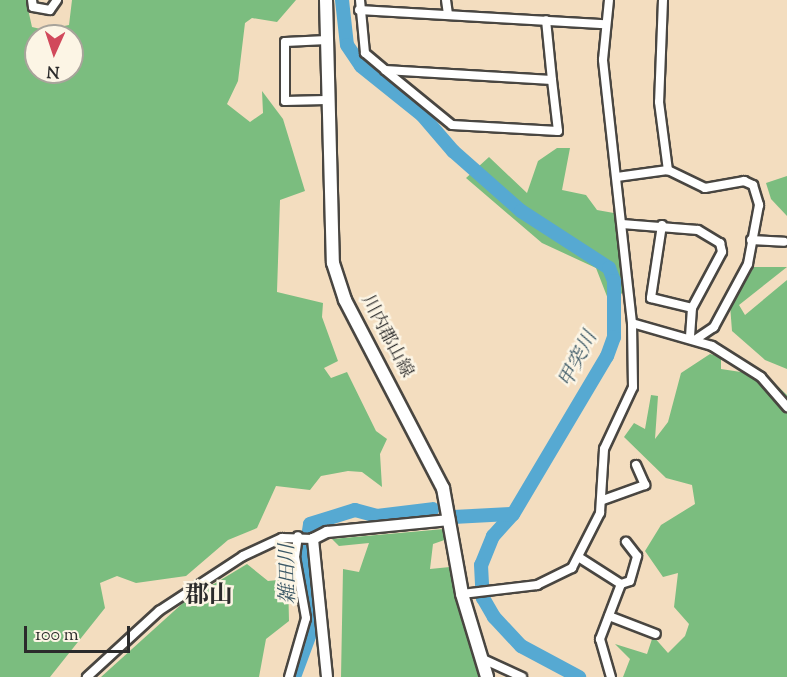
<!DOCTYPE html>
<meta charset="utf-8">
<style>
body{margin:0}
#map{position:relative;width:787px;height:677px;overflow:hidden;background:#f3ddbf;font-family:"Sorts Mill Goudy","Noto Serif JP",serif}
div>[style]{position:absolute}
.forest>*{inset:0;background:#7bbd7f}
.river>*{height:14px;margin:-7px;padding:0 7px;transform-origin:7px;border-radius:7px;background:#56a9d2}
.roads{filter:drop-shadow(2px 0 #494641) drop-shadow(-2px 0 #494641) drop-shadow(0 2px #494641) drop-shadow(0 -2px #494641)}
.minor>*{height:8px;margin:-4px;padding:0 4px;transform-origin:4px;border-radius:4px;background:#fff}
.tertiary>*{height:10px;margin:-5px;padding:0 5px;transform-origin:5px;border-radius:5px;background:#fff}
.primary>*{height:12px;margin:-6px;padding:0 6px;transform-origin:6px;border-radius:6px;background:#fff}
span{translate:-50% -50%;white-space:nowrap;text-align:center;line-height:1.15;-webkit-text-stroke:5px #fcf5e5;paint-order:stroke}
.street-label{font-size:18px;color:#2b2b2b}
.water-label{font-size:20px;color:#3a5765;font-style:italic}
.district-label{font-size:24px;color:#2b2b2b;font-weight:700}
.north{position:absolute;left:24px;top:24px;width:60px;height:60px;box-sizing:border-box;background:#fcf5e5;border:2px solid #a8a49b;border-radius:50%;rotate:183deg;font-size:16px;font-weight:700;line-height:24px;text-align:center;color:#2b2b2b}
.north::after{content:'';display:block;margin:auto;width:21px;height:27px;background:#d1495b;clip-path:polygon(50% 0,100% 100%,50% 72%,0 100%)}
.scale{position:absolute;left:24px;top:626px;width:106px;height:27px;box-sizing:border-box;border:3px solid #2b2b2b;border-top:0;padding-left:8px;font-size:18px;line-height:21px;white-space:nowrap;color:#2b2b2b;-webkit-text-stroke:4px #fcf5e5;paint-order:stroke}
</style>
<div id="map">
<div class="forest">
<div style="clip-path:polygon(evenodd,0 0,26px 0,32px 27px,45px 30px,69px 25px,72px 0,296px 0,277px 22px,252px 18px,245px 23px,238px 81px,227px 104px,250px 122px,263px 113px,262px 91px,283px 119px,305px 191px,280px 200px,277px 292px,323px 303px,322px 317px,338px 361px,324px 368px,331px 378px,347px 372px,376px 431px,387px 439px,380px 454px,382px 487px,362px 472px,348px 471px,321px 476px,310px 490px,276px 486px,257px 528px,228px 540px,186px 576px,136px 583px,117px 576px,100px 583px,105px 608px,50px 677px,0 677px,0 0,36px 36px,72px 36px,72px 72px,36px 72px,36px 36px)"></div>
<div style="clip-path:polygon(557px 148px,570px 148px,562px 190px,586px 195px,597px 210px,625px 215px,615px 229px,630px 247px,623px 293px,608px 299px,596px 268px,542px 243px,466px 178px,489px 157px,527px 193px,538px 161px)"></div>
<div style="clip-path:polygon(787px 176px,787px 216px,771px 199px,766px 183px)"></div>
<div style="clip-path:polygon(754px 267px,787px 267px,739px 305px,745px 315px,787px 280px,787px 369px,765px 360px,732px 331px,730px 305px)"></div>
<div style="clip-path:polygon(710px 354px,721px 357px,721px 369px,767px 376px,787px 395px,787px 677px,623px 677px,630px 659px,615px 644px,647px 654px,653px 636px,668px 653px,685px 636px,689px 624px,674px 607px,678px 573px,663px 577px,645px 551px,661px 525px,695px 504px,692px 485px,666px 478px,624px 437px,634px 423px,645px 429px,651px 395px,658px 396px,655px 439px,668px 422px,681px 373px)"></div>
<div style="clip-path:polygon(444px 529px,456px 536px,433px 544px,430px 569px,450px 567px,450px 542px,459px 541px,464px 581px,491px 677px,341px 677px,343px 569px,359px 572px,369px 543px,339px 546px,332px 539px)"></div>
<div style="clip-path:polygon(247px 564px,268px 581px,288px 579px,289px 621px,266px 639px,259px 677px,101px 677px,184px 602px)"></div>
</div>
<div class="river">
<div style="left:342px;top:0;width:45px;rotate:83.7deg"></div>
<div style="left:347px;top:45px;width:25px;rotate:56deg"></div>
<div style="left:361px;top:66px;width:78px;rotate:38.8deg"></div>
<div style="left:422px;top:115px;width:48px;rotate:49.3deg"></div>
<div style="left:453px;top:151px;width:91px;rotate:41.4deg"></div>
<div style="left:521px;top:211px;width:105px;rotate:32.9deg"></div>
<div style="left:609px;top:268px;width:14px;rotate:69deg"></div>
<div style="left:614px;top:281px;width:56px;rotate:90deg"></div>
<div style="left:614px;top:337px;width:20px;rotate:110deg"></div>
<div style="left:607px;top:356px;width:184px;rotate:120.7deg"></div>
<div style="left:513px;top:514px;width:30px;rotate:132deg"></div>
<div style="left:493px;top:536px;width:31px;rotate:112deg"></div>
<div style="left:481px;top:565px;width:33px;rotate:87deg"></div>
<div style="left:483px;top:598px;width:22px;rotate:60deg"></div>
<div style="left:494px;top:617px;width:40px;rotate:47deg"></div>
<div style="left:521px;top:646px;width:66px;rotate:28.1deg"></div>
<div style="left:453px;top:517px;width:60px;rotate:-2.9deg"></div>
<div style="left:294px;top:677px;width:46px;rotate:-69.6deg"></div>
<div style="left:310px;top:634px;width:78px;rotate:-93.7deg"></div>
<div style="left:305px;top:556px;width:32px;rotate:-81deg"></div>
<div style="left:310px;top:524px;width:47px;rotate:-17.3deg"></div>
<div style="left:355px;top:510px;width:23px;rotate:15deg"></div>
<div style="left:377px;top:516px;width:56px;rotate:-7.1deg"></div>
</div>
<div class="roads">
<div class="minor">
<div style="left:32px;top:0;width:7px;rotate:82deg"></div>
<div style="left:33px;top:7px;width:17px;rotate:10deg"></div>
<div style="left:50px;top:10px;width:12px;rotate:-55deg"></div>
<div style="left:360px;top:0;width:53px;rotate:84.6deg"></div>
<div style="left:365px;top:53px;width:26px;rotate:40deg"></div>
<div style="left:385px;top:70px;width:167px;rotate:3.4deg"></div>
<div style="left:552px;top:80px;width:60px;rotate:-95.7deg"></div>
<div style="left:446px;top:0;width:15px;rotate:82deg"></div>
<div style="left:663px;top:0;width:102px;rotate:92.2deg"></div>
<div style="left:659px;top:102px;width:69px;rotate:82.5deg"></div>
<div style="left:359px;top:10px;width:246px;rotate:3.3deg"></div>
<div style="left:386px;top:71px;width:85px;rotate:39.3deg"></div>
<div style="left:452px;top:125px;width:106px;rotate:3.2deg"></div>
<div style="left:558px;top:131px;width:51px;rotate:-96.7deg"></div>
<div style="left:326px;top:100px;width:41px;rotate:178.6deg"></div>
<div style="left:285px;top:101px;width:59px;rotate:-90deg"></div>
<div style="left:285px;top:42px;width:42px;rotate:-2.7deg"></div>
<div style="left:617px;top:177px;width:51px;rotate:-7.8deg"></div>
<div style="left:668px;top:170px;width:41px;rotate:25.9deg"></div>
<div style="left:705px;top:188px;width:40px;rotate:-10deg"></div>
<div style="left:744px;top:181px;width:10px;rotate:24deg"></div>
<div style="left:753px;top:185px;width:21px;rotate:73deg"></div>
<div style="left:759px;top:205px;width:60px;rotate:100.6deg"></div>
<div style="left:748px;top:264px;width:72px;rotate:118.4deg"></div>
<div style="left:714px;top:327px;width:22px;rotate:146deg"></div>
<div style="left:622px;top:224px;width:76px;rotate:4.5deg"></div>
<div style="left:698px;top:230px;width:26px;rotate:31deg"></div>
<div style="left:720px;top:243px;width:9px;rotate:77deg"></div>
<div style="left:722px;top:252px;width:64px;rotate:118.2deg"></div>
<div style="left:692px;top:308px;width:30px;rotate:94deg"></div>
<div style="left:662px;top:225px;width:74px;rotate:98.6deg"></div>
<div style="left:651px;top:298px;width:42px;rotate:13.7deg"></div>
<div style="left:751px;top:240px;width:33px;rotate:3deg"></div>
<div style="left:632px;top:323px;width:83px;rotate:16deg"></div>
<div style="left:712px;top:346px;width:58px;rotate:32.3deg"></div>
<div style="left:761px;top:377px;width:40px;rotate:49deg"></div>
<div style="left:603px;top:500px;width:45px;rotate:-19.7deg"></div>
<div style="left:645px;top:485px;width:22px;rotate:-114deg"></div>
<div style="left:580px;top:558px;width:49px;rotate:32.4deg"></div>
<div style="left:621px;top:584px;width:59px;rotate:110.9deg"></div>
<div style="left:600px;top:639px;width:40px;rotate:74deg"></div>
<div style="left:621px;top:584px;width:9px;rotate:-18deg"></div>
<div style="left:630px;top:581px;width:26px;rotate:-74deg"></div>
<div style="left:637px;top:556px;width:18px;rotate:-128deg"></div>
<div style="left:462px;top:594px;width:76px;rotate:-6.8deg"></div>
<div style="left:537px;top:585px;width:39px;rotate:-26deg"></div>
<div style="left:572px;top:568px;width:62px;rotate:-63deg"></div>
<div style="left:600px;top:513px;width:64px;rotate:-86.4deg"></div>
<div style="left:604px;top:449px;width:68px;rotate:-64.9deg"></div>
<div style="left:633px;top:387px;width:64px;rotate:-90.9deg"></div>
<div style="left:632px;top:323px;width:265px;rotate:-96.3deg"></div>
<div style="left:603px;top:60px;width:60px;rotate:-84.3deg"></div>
<div style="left:609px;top:616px;width:50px;rotate:21deg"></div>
<div style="left:483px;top:659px;width:43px;rotate:24.8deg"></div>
<div style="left:87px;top:677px;width:98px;rotate:-42.5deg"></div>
<div style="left:159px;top:611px;width:100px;rotate:-33.2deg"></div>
<div style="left:243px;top:556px;width:43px;rotate:-24.8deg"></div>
<div style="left:282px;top:538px;width:31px;rotate:2deg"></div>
<div style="left:289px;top:677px;width:61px;rotate:-73.9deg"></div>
<div style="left:306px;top:618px;width:62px;rotate:-100.2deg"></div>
<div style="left:295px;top:557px;width:21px;rotate:-82deg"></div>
</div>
<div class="tertiary">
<div style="left:327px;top:677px;width:139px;rotate:-95.8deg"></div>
<div style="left:313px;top:539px;width:16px;rotate:-27deg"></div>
<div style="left:327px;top:532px;width:123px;rotate:-5.6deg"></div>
</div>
<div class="primary">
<div style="left:326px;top:0;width:263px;rotate:88.5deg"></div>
<div style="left:333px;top:263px;width:39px;rotate:72deg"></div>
<div style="left:345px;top:300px;width:212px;rotate:62.5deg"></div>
<div style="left:443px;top:488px;width:108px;rotate:79.8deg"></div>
<div style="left:462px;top:594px;width:87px;rotate:73.2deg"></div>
</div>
</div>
<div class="street-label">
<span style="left:386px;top:337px;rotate:62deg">川内郡山線</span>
</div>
<div class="water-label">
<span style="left:579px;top:360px;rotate:-63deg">甲突川</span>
<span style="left:289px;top:574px;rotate:-91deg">雑田川</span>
</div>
<div class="district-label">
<span style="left:209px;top:597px">郡山</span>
</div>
<div class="north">N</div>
<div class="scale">100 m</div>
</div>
